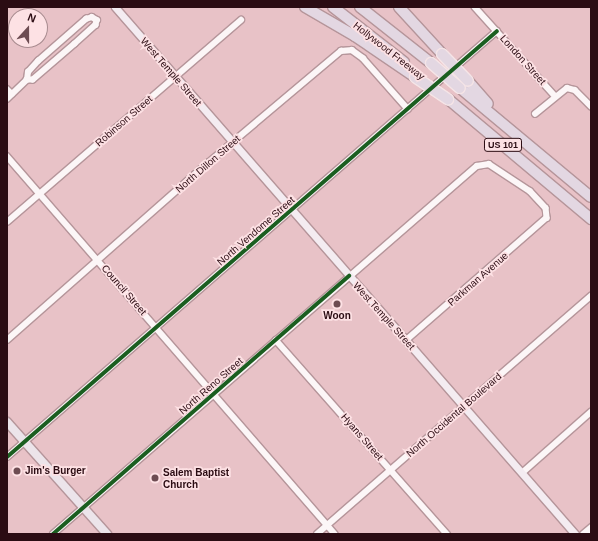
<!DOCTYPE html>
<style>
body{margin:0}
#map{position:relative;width:598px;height:541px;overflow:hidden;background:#e8c2c7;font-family:Arial,sans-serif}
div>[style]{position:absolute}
.roads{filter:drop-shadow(1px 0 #b5959a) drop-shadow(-1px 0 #b5959a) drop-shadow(0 1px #b5959a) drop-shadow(0 -1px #b5959a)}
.minor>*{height:5.5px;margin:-2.75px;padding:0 2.75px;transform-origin:2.75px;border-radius:2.75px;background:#fcf6f7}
.tertiary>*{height:7px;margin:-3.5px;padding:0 3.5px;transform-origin:3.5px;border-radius:3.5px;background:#fcf6f7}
.secondary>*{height:7px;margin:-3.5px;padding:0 3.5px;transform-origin:3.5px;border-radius:3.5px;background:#f4ecf1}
.primary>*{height:8px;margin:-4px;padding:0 4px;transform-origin:4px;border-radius:4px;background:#ece4ea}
.motorway>*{height:10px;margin:-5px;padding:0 5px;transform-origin:5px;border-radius:5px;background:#e3d7e2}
.bridges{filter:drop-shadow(1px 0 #f5e4e6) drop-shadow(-1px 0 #f5e4e6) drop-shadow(0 1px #f5e4e6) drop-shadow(0 -1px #f5e4e6)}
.motorway-bridge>*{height:10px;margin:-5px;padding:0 5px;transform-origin:5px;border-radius:5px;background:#e3d7e2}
.cycleway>*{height:4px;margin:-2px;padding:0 2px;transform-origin:2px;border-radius:2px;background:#1b5e20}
.dots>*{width:11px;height:11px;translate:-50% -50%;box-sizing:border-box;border:2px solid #fde1e4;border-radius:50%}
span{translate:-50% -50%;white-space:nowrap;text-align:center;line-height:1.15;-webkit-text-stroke:3.5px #fde1e4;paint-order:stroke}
.shield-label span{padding:1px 3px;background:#fde1e4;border:1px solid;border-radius:3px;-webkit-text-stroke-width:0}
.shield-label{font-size:9px;color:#2b0c13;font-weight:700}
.street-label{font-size:10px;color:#2b0c13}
.poi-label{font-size:10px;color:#2b0c13;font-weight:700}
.left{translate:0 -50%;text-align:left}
.frame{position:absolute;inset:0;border:8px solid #2b0c13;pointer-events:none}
.north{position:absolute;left:8px;top:8px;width:40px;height:40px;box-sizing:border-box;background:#fde1e4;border:1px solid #a98c90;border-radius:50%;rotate:21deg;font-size:11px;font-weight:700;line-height:16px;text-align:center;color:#2b0c13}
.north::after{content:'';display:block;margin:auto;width:14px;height:18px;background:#6d4c52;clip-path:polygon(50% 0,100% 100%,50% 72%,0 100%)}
</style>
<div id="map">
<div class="roads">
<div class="minor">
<div style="left:475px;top:7px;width:120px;rotate:48deg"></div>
<div style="left:7px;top:89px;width:7px;rotate:45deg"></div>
<div style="left:7px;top:99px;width:28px;rotate:-44deg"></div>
<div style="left:27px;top:80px;width:8px;rotate:-83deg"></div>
<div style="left:28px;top:72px;width:15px;rotate:-48deg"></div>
<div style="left:38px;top:61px;width:64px;rotate:-41.2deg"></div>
<div style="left:86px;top:19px;width:6px;rotate:-18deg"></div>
<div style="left:92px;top:17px;width:6px;rotate:31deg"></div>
<div style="left:97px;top:20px;width:5px;rotate:101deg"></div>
<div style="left:96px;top:25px;width:28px;rotate:138deg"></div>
<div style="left:75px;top:44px;width:55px;rotate:139.4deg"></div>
<div style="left:33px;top:80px;width:6px;rotate:180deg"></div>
<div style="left:535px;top:114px;width:41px;rotate:-39.1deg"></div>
<div style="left:567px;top:88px;width:8px;rotate:14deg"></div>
<div style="left:575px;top:90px;width:23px;rotate:45deg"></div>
<div style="left:7px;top:156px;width:500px;rotate:49.05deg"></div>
<div style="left:7px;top:222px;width:309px;rotate:-40.8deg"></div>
<div style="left:7px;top:340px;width:268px;rotate:-41.4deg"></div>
<div style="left:208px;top:163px;width:174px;rotate:-40.1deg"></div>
<div style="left:341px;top:51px;width:11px;rotate:-5deg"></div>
<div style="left:352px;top:50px;width:14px;rotate:36deg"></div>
<div style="left:363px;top:58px;width:68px;rotate:48.6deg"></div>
<div style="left:276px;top:340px;width:259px;rotate:48.6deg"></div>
<div style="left:7px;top:457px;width:649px;rotate:-41deg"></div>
<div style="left:522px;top:473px;width:92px;rotate:-41.5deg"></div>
<div style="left:53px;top:534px;width:561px;rotate:-40.96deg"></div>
<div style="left:477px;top:166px;width:12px;rotate:-9deg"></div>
<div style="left:489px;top:164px;width:49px;rotate:33.4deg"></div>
<div style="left:530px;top:191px;width:23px;rotate:47deg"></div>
<div style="left:546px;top:208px;width:10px;rotate:84deg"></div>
<div style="left:547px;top:218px;width:187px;rotate:138.9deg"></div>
<div style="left:317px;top:534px;width:363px;rotate:-41deg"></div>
</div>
<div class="tertiary">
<div style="left:583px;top:534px;width:11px;rotate:-41deg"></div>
</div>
<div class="secondary">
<div style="left:115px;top:7px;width:700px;rotate:48.88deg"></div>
</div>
<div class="primary">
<div style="left:7px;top:422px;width:150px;rotate:48.2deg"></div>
</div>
<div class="motorway">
<div style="left:305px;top:7px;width:58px;rotate:30.1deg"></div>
<div style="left:355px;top:36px;width:73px;rotate:34.3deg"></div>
<div style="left:333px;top:7px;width:90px;rotate:37.8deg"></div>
<div style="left:360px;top:7px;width:90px;rotate:38.3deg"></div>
<div style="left:399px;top:7px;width:64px;rotate:47.5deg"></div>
<div style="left:468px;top:81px;width:30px;rotate:49deg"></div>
<div style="left:460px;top:88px;width:170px;rotate:39.8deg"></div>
<div style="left:448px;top:99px;width:187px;rotate:40deg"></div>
</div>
</div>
<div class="bridges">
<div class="motorway-bridge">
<div style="left:442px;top:54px;width:37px;rotate:46deg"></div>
<div style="left:431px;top:63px;width:38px;rotate:41deg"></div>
<div style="left:415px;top:77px;width:40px;rotate:34deg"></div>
</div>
</div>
<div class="cycleway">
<div style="left:7px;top:457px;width:649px;rotate:-41deg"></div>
<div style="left:53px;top:534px;width:393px;rotate:-41.1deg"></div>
</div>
<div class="dots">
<div style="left:337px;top:304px;background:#6d4c52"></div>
<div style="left:17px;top:471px;background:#6d4c52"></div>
<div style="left:155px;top:478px;background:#6d4c52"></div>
</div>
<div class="shield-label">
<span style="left:503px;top:145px">US 101</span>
</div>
<div class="street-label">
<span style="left:389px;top:51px;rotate:38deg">Hollywood Freeway</span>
<span style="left:523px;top:60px;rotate:48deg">London Street</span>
<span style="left:171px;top:72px;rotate:49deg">West Temple Street</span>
<span style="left:124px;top:121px;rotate:-41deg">Robinson Street</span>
<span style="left:208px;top:164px;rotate:-41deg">North Dillon Street</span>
<span style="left:256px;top:231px;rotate:-41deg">North Vendome Street</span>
<span style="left:478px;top:279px;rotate:-41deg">Parkman Avenue</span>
<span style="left:124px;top:290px;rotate:49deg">Council Street</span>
<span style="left:384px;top:316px;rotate:48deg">West Temple Street</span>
<span style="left:211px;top:386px;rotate:-41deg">North Reno Street</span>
<span style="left:454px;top:415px;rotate:-41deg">North Occidental Boulevard</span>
<span style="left:362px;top:437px;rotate:49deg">Hyans Street</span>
</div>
<div class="poi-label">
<span style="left:337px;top:316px">Woon</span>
<span class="left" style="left:25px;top:471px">Jim's Burger</span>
<span class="left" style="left:163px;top:478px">Salem Baptist<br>Church</span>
</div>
<div class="frame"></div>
<div class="north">N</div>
</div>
